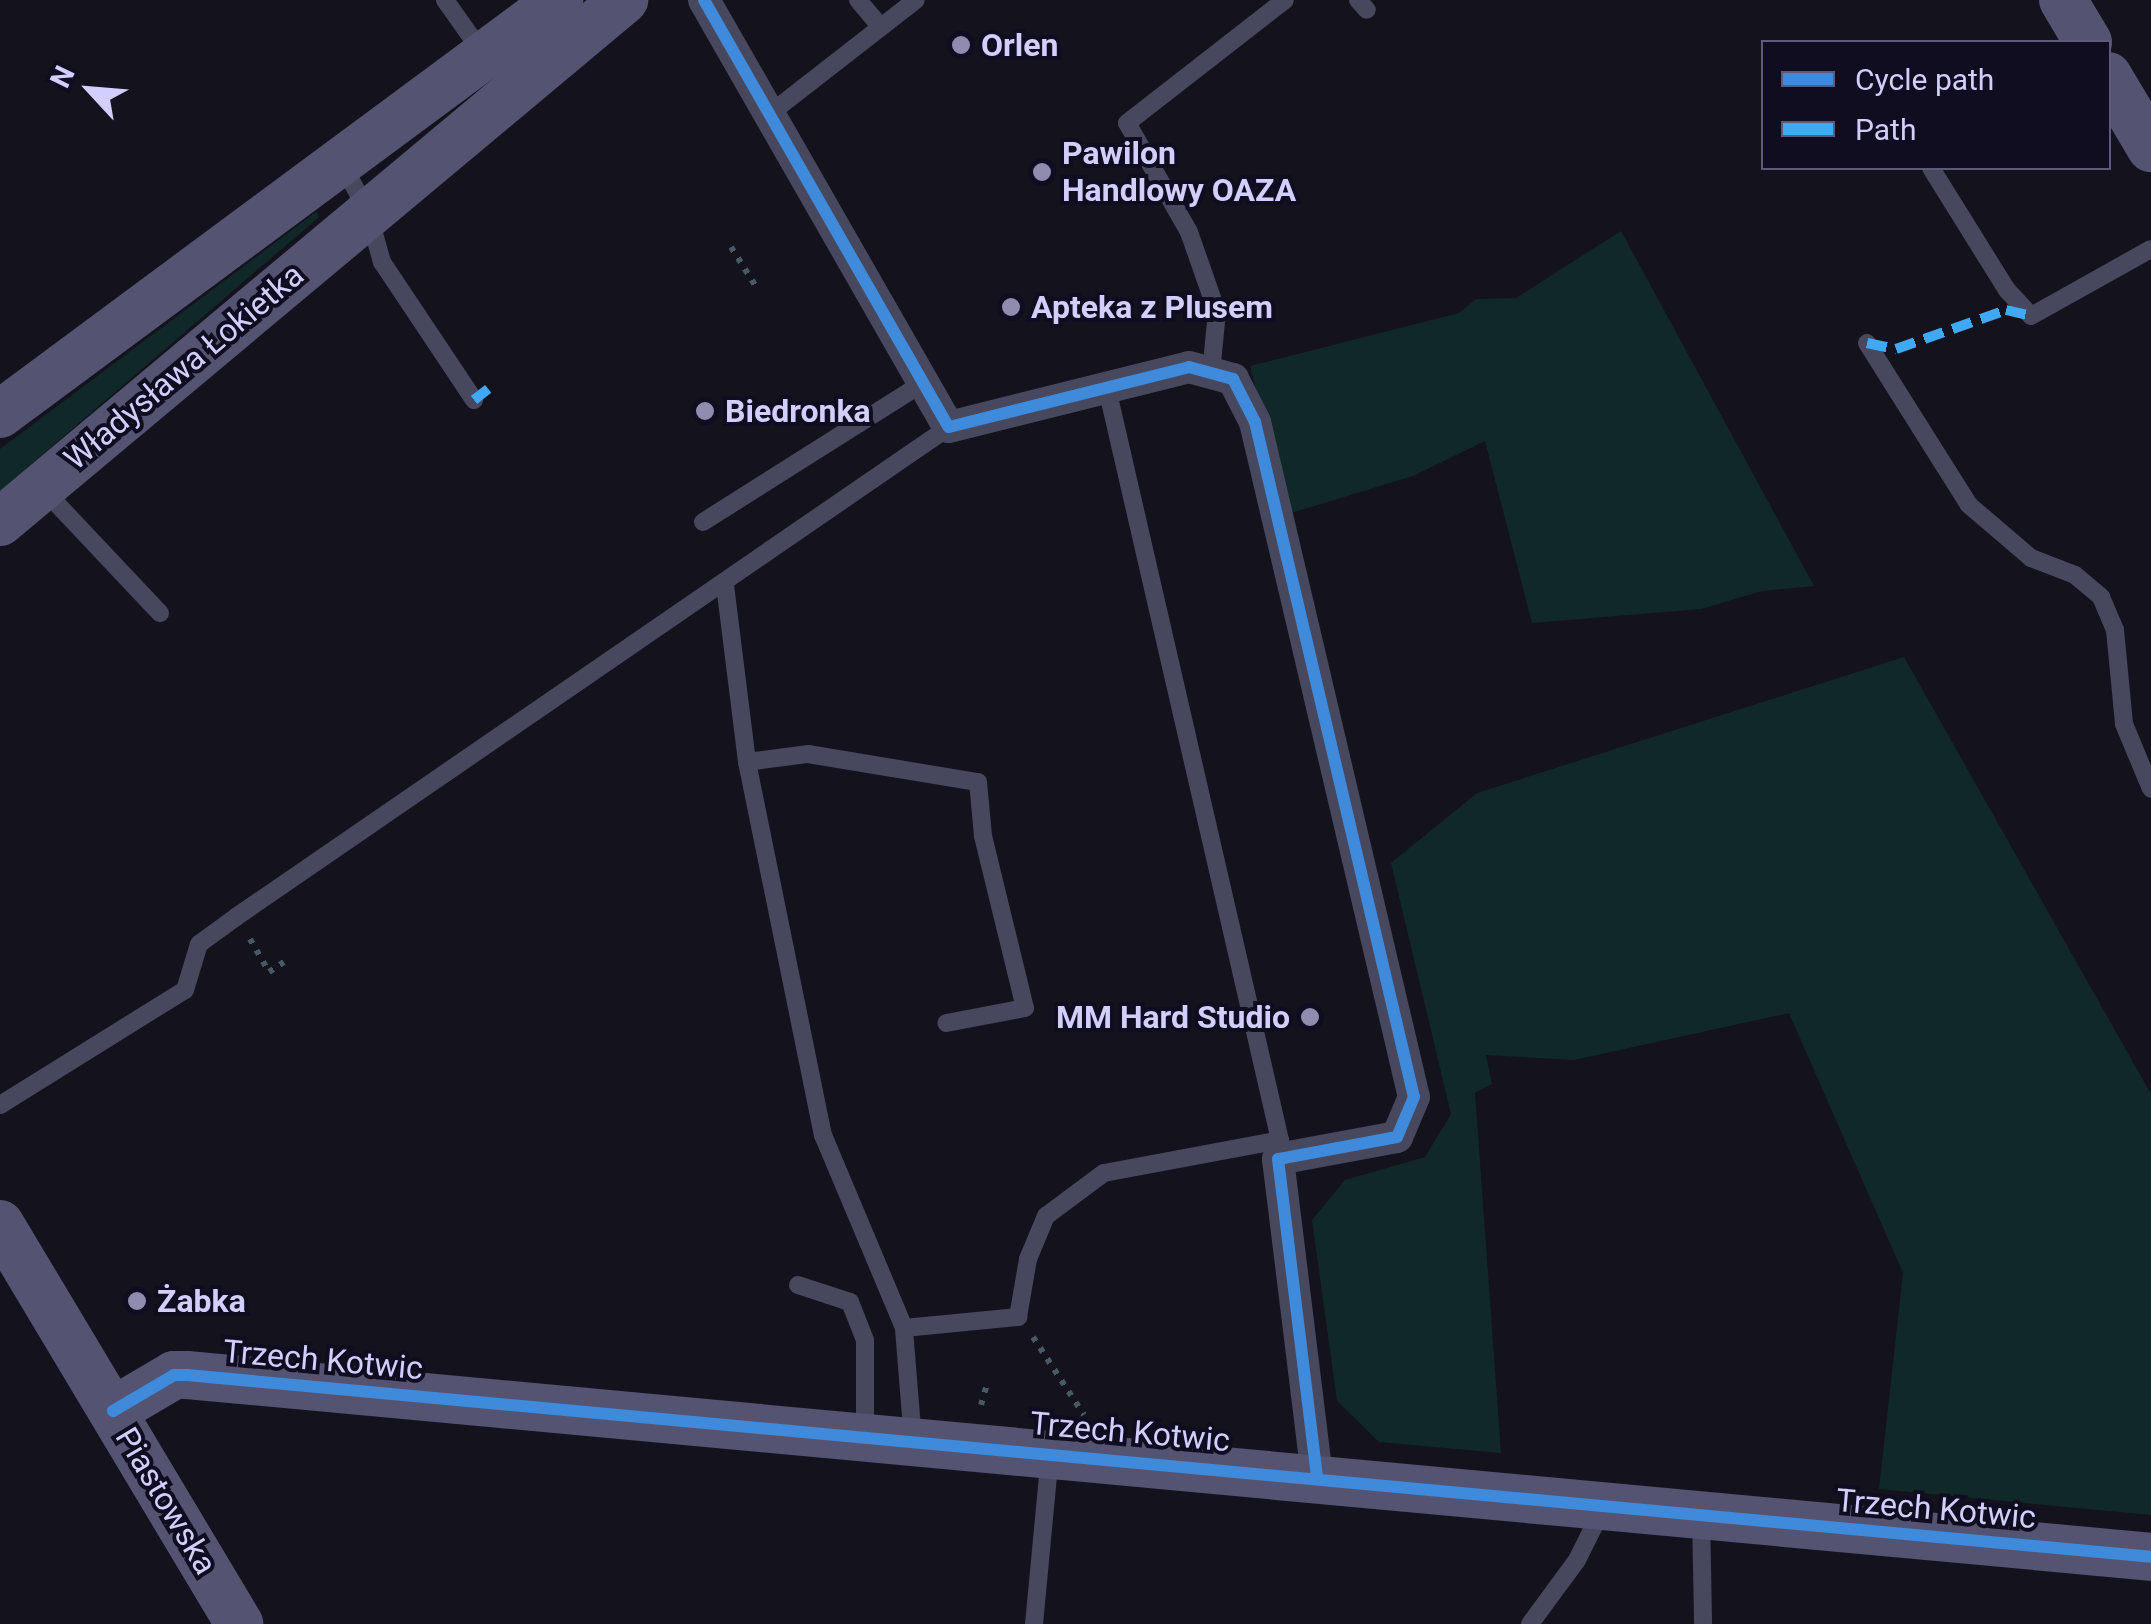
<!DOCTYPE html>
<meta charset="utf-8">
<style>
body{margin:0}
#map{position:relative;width:2151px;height:1624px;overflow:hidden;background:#14121d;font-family:Roboto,sans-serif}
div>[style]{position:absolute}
.green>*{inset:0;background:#112828}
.path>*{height:6px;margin-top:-3px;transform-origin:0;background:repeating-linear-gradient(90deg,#495865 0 5px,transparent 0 13px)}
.lane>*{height:18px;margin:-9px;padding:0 9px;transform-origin:9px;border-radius:9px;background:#47475e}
.street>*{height:32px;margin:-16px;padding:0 16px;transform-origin:16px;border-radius:16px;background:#47475e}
.secondary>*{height:48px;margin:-24px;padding:0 24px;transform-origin:24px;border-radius:24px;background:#545371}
.quiet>*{height:10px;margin-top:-5px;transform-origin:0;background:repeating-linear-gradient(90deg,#3fa9f5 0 20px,transparent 0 30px)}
.cycleway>*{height:12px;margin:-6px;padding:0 6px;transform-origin:6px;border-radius:6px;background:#408adc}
.dots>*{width:28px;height:28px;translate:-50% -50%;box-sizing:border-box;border:5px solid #100d21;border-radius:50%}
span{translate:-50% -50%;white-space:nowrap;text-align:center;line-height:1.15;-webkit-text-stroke:8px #100d21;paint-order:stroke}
.poi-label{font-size:32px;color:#d2ceff;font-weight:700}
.left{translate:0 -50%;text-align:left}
.right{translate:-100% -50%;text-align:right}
.street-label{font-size:32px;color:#d2ceff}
.legend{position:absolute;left:1761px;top:40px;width:350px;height:130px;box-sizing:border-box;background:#100d21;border:2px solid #5e5a7a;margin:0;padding:12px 18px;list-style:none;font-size:30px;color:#d2ceff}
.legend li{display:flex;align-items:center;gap:20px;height:50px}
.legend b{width:50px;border:2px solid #5e5a7a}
.north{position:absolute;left:40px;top:40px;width:100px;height:100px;-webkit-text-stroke:8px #100d21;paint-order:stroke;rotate:296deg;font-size:28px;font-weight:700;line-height:40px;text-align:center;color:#d2ceff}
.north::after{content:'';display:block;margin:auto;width:35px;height:45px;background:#d2ceff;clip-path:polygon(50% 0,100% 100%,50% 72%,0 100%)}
</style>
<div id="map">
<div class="green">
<div style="clip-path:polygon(316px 212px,319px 217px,0 491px,0 449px)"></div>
<div style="clip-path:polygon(1621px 231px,1814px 586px,1762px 591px,1701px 609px,1532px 623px,1485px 441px,1413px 476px,1288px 514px,1250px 366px,1459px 313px,1476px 299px,1516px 298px)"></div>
<div style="clip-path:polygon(1904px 657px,2151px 1094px,2151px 1515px,1879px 1489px,1903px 1273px,1789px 1013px,1574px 1060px,1486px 1055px,1492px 1084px,1475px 1093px,1501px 1453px,1379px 1442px,1337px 1401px,1312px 1220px,1345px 1180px,1425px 1157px,1451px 1114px,1391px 863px,1477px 793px)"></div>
</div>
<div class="path">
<div style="left:731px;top:247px;width:45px;rotate:57.7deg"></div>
<div style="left:250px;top:939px;width:38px;rotate:60deg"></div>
<div style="left:269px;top:972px;width:18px;rotate:-34deg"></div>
<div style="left:1033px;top:1337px;width:93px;rotate:56.8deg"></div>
<div style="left:981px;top:1405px;width:19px;rotate:-74deg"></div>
</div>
<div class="lane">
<div style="left:445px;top:0;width:67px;rotate:54.7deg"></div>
<div style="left:858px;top:0;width:35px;rotate:50deg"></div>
<div style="left:1358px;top:0;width:13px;rotate:48deg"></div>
<div style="left:772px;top:112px;width:182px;rotate:-37.9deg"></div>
<div style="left:341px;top:162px;width:57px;rotate:61.6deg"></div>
<div style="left:368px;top:212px;width:52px;rotate:74.4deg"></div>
<div style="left:382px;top:262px;width:166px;rotate:56.3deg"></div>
<div style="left:1931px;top:168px;width:144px;rotate:58.1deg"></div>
<div style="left:2007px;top:290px;width:35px;rotate:47deg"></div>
<div style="left:2031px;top:316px;width:137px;rotate:-29.2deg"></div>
<div style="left:1867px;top:343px;width:191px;rotate:57.8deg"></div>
<div style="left:1969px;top:505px;width:82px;rotate:40.5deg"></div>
<div style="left:2031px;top:558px;width:47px;rotate:21.1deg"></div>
<div style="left:2075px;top:575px;width:34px;rotate:40deg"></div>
<div style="left:2101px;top:597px;width:36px;rotate:67deg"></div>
<div style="left:2115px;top:630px;width:94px;rotate:84.5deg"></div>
<div style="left:2124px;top:724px;width:70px;rotate:67.4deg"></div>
<div style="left:1211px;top:373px;width:61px;rotate:-84.4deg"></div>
<div style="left:1217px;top:312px;width:85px;rotate:-109.3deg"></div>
<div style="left:1189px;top:232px;width:125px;rotate:-119.6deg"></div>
<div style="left:1127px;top:123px;width:200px;rotate:-37.9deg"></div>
<div style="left:1106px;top:384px;width:776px;rotate:77.04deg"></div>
<div style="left:42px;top:488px;width:172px;rotate:46.7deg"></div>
<div style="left:703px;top:522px;width:258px;rotate:-32.3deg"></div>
<div style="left:725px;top:585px;width:178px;rotate:82.9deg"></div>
<div style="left:747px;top:762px;width:381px;rotate:78.5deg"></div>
<div style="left:823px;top:1135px;width:209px;rotate:67.2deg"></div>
<div style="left:747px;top:762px;width:62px;rotate:-7.5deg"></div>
<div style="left:808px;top:754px;width:172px;rotate:9.4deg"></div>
<div style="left:978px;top:782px;width:54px;rotate:84.7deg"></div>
<div style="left:983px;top:836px;width:177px;rotate:76.3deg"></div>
<div style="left:1025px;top:1008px;width:80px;rotate:169.2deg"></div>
<div style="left:0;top:1105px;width:218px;rotate:-31.9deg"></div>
<div style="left:185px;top:990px;width:48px;rotate:-73.1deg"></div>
<div style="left:199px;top:944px;width:46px;rotate:-36.1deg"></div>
<div style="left:236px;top:917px;width:865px;rotate:-34.5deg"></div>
<div style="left:798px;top:1285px;width:55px;rotate:18.1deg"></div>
<div style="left:850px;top:1302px;width:41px;rotate:68.5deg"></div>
<div style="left:865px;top:1340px;width:96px;rotate:90deg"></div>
<div style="left:913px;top:1441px;width:113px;rotate:-94.6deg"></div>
<div style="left:904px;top:1328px;width:115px;rotate:-5.5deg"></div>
<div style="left:1018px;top:1317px;width:59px;rotate:-80.2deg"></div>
<div style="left:1028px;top:1259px;width:47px;rotate:-67.3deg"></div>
<div style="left:1046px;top:1216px;width:72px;rotate:-36.6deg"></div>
<div style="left:1104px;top:1173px;width:179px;rotate:-10.6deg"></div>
<div style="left:1280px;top:1140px;width:8px;rotate:97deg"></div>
<div style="left:1701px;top:1515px;width:109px;rotate:88.9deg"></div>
<div style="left:1034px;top:1624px;width:170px;rotate:-84.6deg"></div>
<div style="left:1530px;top:1624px;width:79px;rotate:-53.7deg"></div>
<div style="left:1577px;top:1560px;width:56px;rotate:-63.4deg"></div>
</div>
<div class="street">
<div style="left:704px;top:0;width:492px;rotate:60.2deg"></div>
<div style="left:949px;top:427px;width:247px;rotate:-14deg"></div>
<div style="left:1189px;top:367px;width:46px;rotate:15.3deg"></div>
<div style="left:1233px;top:379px;width:48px;rotate:62.9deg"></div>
<div style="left:1255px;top:422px;width:693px;rotate:76.75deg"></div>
<div style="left:1414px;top:1097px;width:43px;rotate:113deg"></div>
<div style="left:1397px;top:1137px;width:121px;rotate:169.5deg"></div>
<div style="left:1278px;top:1159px;width:321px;rotate:83deg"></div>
</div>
<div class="secondary">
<div style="left:2063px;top:0;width:49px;rotate:59.2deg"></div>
<div style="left:2108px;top:76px;width:84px;rotate:59.2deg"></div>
<div style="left:0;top:414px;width:696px;rotate:-36.52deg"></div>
<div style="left:0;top:522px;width:814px;rotate:-39.91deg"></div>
<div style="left:0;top:1224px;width:466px;rotate:59.1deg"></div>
<div style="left:113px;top:1411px;width:71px;rotate:-30.5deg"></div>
<div style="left:174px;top:1375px;width:13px"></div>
<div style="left:187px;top:1375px;width:1972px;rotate:5.29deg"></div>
</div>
<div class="quiet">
<div style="left:1867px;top:343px;width:30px;rotate:12deg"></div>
<div style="left:1896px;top:349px;width:117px;rotate:-19.5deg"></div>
<div style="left:2006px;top:310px;width:26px;rotate:13deg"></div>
<div style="left:474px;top:400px;width:18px;rotate:-38deg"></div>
</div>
<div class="cycleway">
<div style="left:704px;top:0;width:492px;rotate:60.2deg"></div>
<div style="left:949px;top:427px;width:247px;rotate:-14deg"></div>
<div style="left:1189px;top:367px;width:46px;rotate:15.3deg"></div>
<div style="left:1233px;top:379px;width:48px;rotate:62.9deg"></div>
<div style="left:1255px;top:422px;width:693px;rotate:76.75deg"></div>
<div style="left:1414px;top:1097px;width:43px;rotate:113deg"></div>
<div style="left:1397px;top:1137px;width:121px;rotate:169.5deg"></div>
<div style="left:1278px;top:1159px;width:321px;rotate:83deg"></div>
<div style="left:113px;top:1411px;width:71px;rotate:-30.5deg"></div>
<div style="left:174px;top:1375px;width:13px"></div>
<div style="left:187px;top:1375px;width:1972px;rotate:5.29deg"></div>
</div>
<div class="dots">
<div style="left:961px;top:45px;background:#908cb0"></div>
<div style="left:1042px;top:172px;background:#908cb0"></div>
<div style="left:1011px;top:307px;background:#908cb0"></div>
<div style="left:705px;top:411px;background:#908cb0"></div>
<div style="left:1310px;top:1017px;background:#908cb0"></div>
<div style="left:137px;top:1301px;background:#908cb0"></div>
</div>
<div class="poi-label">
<span class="left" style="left:981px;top:45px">Orlen</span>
<span class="left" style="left:1062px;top:172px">Pawilon<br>Handlowy OAZA</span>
<span class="left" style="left:1031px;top:307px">Apteka z Plusem</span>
<span class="left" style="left:725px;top:411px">Biedronka</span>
<span class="right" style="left:1290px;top:1017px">MM Hard Studio</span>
<span class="left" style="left:157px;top:1301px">Żabka</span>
</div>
<div class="street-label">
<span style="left:184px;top:367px;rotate:-40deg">Władysława Łokietka</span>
<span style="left:323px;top:1360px;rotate:5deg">Trzech Kotwic</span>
<span style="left:1130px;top:1432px;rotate:5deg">Trzech Kotwic</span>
<span style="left:166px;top:1501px;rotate:59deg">Piastowska</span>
<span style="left:1936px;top:1509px;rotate:5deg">Trzech Kotwic</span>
</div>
<ul class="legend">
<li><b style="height:12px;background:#408adc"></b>Cycle path</li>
<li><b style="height:12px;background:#3fa9f5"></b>Path</li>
</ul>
<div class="north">N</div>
</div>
